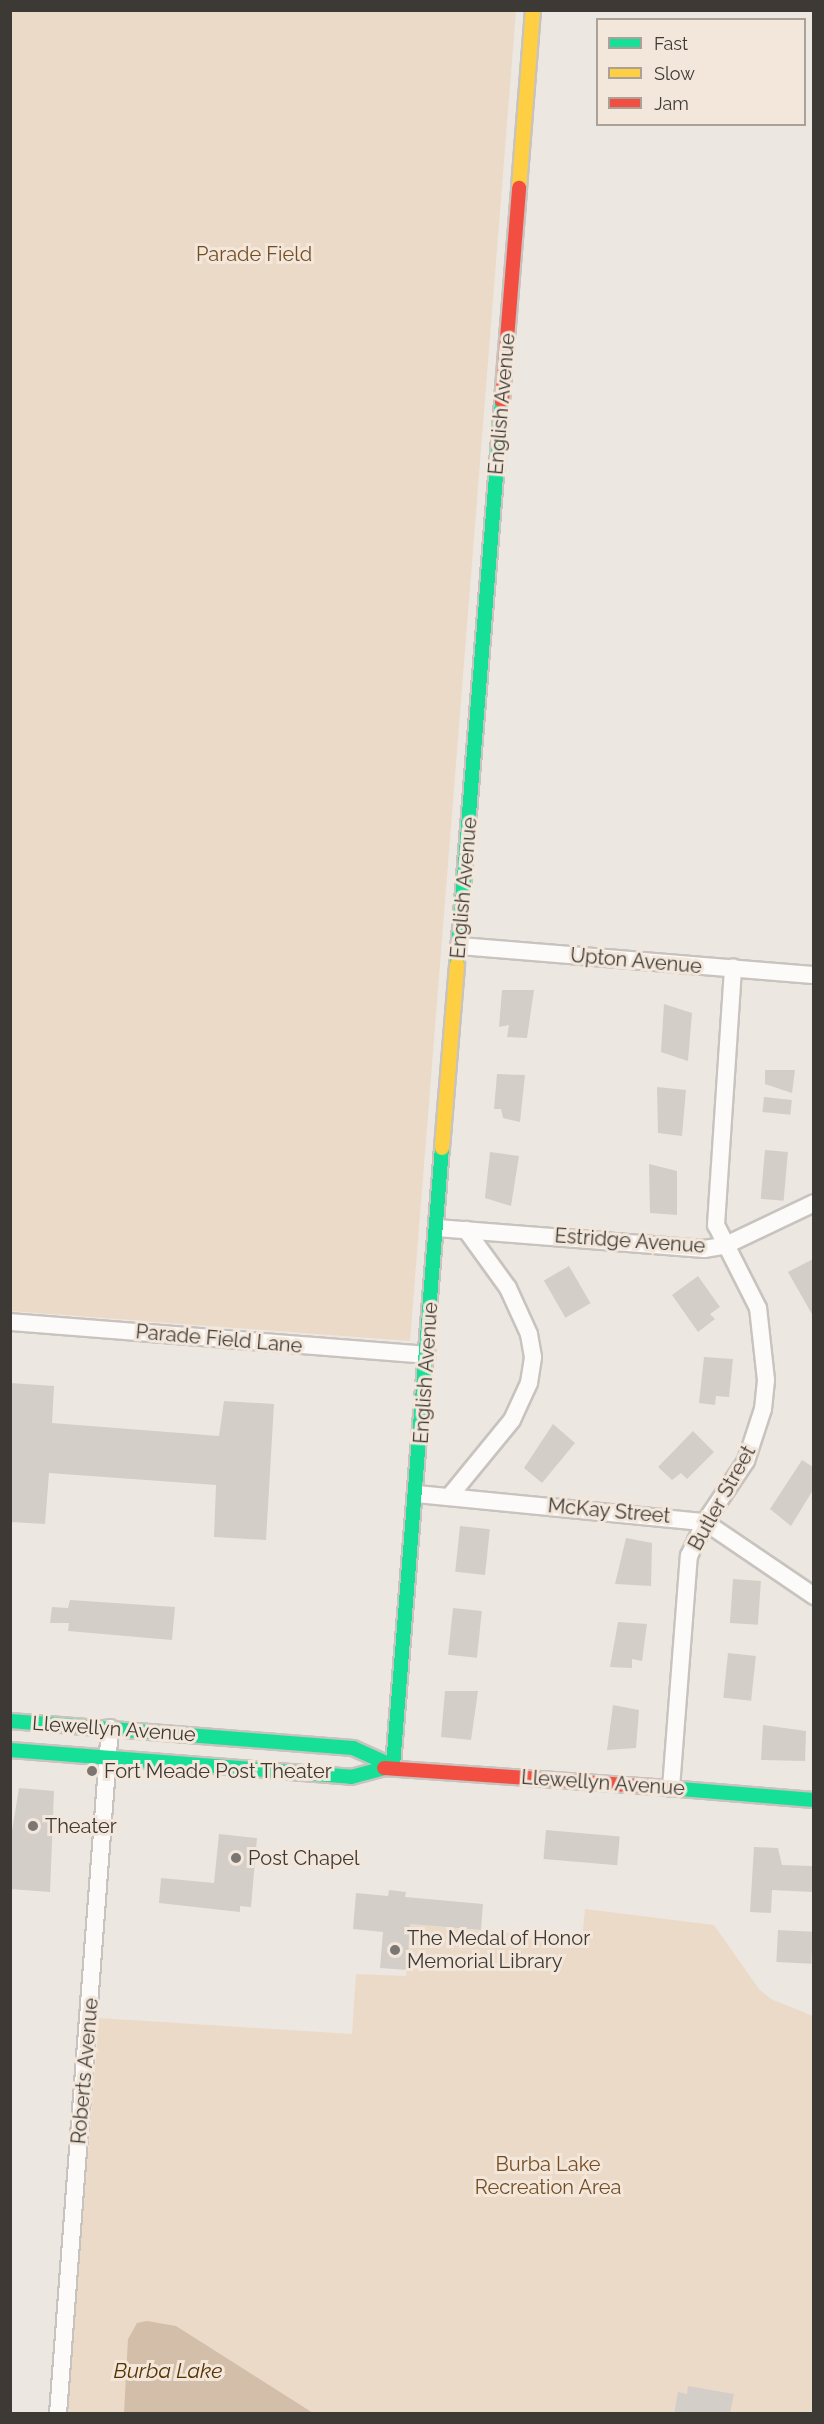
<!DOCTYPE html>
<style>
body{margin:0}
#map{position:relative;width:824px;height:2424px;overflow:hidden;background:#ede7e1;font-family:Raleway,sans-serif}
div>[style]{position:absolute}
.green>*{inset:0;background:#ecdac8}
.water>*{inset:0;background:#d3beaa}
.building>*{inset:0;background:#d4cec9;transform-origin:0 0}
.roads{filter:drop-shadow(2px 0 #c8c3be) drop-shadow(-2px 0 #c8c3be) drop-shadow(0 2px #c8c3be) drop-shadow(0 -2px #c8c3be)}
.street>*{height:16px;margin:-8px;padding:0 8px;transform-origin:8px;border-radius:8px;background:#fcfbfa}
.fast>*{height:14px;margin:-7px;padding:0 7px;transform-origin:7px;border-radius:7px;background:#16e098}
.slow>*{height:14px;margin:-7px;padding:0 7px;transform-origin:7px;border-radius:7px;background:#ffcf43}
.jam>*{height:14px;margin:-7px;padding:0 7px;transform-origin:7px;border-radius:7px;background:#f24e42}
.dots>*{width:16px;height:16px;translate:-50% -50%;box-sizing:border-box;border:3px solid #f3e7db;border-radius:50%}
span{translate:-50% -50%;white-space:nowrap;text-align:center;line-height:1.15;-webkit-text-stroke:6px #f3e7db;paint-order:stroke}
.park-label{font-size:20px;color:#744d22}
.street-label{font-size:20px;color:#3d3934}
.poi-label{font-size:20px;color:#3d3934}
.left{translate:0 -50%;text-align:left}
.water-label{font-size:21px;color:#573201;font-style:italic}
.frame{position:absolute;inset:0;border:12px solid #3d3934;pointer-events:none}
.legend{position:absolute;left:596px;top:18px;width:210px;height:108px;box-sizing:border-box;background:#f3e7db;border:2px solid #aaa198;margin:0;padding:8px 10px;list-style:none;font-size:18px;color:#3d3934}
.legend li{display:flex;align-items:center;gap:12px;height:30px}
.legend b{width:30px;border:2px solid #aaa198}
</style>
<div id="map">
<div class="green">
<div style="clip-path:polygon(10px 11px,516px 11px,410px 1341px,11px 1311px)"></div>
<div style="clip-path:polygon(585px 1909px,714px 1925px,759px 1989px,771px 1999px,813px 2016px,813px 2413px,67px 2414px,99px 2018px,352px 2034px,356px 1974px,406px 1976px,410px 1924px,582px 1940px)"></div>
</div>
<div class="water">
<div style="clip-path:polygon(147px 2321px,176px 2326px,313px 2413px,124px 2413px,128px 2339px,137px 2323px)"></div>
</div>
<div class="building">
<div style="clip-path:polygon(502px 990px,534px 990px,527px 1038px,507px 1037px,509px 1025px,499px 1027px)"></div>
<div style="clip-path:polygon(664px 1004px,692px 1013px,688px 1061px,661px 1052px)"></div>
<div style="clip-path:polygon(765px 1070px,795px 1070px,792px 1093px,765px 1084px)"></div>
<div style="clip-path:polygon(497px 1074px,525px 1075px,520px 1122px,503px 1118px,501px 1109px,494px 1109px)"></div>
<div style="clip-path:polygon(657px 1087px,686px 1090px,682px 1136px,658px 1133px)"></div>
<div style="left:764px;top:1097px;width:28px;height:15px;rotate:6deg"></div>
<div style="left:765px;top:1150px;width:23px;height:49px;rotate:5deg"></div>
<div style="clip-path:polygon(490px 1152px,519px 1156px,511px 1206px,485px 1198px)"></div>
<div style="clip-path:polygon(649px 1164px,677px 1171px,677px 1215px,650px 1213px)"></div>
<div style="clip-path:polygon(813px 1259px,813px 1316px,788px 1272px)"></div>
<div style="left:569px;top:1266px;width:43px;height:29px;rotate:60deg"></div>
<div style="clip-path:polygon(698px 1276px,720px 1307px,710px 1314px,715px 1319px,698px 1332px,672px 1295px)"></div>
<div style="clip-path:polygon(704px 1357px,733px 1359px,729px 1397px,716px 1396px,715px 1405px,699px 1403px)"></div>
<div style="clip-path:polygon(10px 1383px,54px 1386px,52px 1423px,219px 1436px,224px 1401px,274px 1404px,266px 1540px,214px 1537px,216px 1485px,49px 1473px,45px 1524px,10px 1522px)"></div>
<div style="clip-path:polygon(553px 1424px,575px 1443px,542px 1483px,524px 1468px)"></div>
<div style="clip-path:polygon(693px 1431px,714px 1452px,687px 1479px,681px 1473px,672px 1480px,658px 1467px)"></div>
<div style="clip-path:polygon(802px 1460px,813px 1467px,813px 1490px,791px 1526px,770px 1509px)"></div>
<div style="left:460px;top:1526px;width:30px;height:46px;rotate:6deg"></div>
<div style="clip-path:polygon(626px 1538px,652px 1543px,651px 1586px,615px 1584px)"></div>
<div style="left:733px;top:1579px;width:28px;height:44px;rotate:4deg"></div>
<div style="clip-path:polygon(70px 1600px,175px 1607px,172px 1640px,68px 1631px,69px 1623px,50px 1623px,52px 1607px,68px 1608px)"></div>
<div style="left:453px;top:1608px;width:29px;height:47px;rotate:6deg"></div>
<div style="clip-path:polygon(618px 1622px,647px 1624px,642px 1661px,632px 1659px,632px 1668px,610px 1667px)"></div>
<div style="left:728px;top:1653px;width:28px;height:45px;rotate:6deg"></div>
<div style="clip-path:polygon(445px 1691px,478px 1691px,471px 1740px,441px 1737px)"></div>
<div style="clip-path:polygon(613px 1705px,639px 1710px,636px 1748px,607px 1750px)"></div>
<div style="clip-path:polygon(763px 1725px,806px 1731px,805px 1761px,761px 1760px)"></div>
<div style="clip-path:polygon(19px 1788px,54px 1791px,50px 1892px,10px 1889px,10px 1843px)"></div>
<div style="left:546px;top:1830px;width:74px;height:29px;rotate:5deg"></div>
<div style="clip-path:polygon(219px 1834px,257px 1838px,251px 1907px,240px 1906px,240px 1912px,159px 1903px,161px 1878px,214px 1883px)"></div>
<div style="clip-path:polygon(754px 1847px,778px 1848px,782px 1865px,813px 1866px,813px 1892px,772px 1890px,771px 1913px,750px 1912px)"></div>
<div style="clip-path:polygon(389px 1890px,406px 1892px,405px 1897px,483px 1904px,481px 1930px,410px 1924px,407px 1970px,380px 1968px,383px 1932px,353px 1929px,356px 1893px,388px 1896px)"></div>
<div style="left:778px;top:1930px;width:35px;height:32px;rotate:3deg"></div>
<div style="clip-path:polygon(688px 2386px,734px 2394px,730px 2414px,674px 2414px,678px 2392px,687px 2394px)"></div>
</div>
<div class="roads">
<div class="street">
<div style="left:459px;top:946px;width:356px;rotate:4.7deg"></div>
<div style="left:437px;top:1228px;width:268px;rotate:4.5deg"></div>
<div style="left:704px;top:1249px;width:20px;rotate:-9deg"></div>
<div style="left:724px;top:1246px;width:100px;rotate:-25.5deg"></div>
<div style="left:10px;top:1322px;width:418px;rotate:4.5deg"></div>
<div style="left:417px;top:1494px;width:289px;rotate:5.6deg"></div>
<div style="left:705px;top:1522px;width:132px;rotate:34.2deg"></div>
<div style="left:449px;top:1497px;width:99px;rotate:-50.7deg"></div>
<div style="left:512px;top:1420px;width:41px;rotate:-65.3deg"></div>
<div style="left:529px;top:1383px;width:26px;rotate:-81deg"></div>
<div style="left:533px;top:1357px;width:23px;rotate:-100deg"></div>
<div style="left:529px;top:1334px;width:51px;rotate:-114.5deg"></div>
<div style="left:508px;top:1288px;width:72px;rotate:-125.9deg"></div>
<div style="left:671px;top:1788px;width:233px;rotate:-85.6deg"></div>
<div style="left:689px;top:1556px;width:38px;rotate:-65deg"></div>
<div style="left:705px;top:1522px;width:73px;rotate:-56.1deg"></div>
<div style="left:746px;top:1461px;width:55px;rotate:-71.9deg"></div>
<div style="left:763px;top:1409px;width:29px;rotate:-84deg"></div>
<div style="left:766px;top:1380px;width:72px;rotate:-96.3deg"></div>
<div style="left:758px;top:1308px;width:93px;rotate:-116.8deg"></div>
<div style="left:716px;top:1225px;width:258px;rotate:-86.2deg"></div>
<div style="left:58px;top:2414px;width:688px;rotate:-85.67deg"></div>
</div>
<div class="fast">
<div style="left:457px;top:964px;width:565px;rotate:-85.43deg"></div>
<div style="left:10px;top:1721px;width:344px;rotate:4.5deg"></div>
<div style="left:353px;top:1748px;width:44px;rotate:24.2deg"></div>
<div style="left:10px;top:1750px;width:342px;rotate:4.5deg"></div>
<div style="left:351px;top:1777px;width:34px;rotate:-15deg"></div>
<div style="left:393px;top:1766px;width:620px;rotate:-85.47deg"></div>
<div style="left:668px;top:1788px;width:146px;rotate:4.7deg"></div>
</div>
<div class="slow">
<div style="left:519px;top:188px;width:179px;rotate:-85.5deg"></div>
<div style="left:442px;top:1148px;width:185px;rotate:-85.3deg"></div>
</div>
<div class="jam">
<div style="left:502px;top:401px;width:214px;rotate:-85.4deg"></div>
<div style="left:384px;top:1768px;width:285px;rotate:4deg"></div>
</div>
</div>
<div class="dots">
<div style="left:92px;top:1771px;background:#7b7671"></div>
<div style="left:33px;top:1826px;background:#7b7671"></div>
<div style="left:236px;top:1858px;background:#7b7671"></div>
<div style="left:395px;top:1950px;background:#7b7671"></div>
</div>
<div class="park-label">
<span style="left:254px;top:254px">Parade Field</span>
<span style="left:548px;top:2176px">Burba Lake<br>Recreation Area</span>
</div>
<div class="street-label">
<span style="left:502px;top:404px;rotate:-85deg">English Avenue</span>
<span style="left:464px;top:888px;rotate:-85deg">English Avenue</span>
<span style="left:636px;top:961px;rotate:5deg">Upton Avenue</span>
<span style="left:630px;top:1241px;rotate:4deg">Estridge Avenue</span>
<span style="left:219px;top:1339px;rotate:5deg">Parade Field Lane</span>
<span style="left:426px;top:1373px;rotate:-86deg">English Avenue</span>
<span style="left:722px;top:1498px;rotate:-61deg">Butler Street</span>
<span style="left:609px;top:1511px;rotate:5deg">McKay Street</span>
<span style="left:114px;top:1729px;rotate:4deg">Llewellyn Avenue</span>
<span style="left:603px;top:1783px;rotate:4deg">Llewellyn Avenue</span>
<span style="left:85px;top:2071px;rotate:-85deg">Roberts Avenue</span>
</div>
<div class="poi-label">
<span class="left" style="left:104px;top:1771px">Fort Meade Post Theater</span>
<span class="left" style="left:45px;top:1826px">Theater</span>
<span class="left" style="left:248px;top:1858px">Post Chapel</span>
<span class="left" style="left:407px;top:1950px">The Medal of Honor<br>Memorial Library</span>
</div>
<div class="water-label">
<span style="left:168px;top:2371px">Burba Lake</span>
</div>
<div class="frame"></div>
<ul class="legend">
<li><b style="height:8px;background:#16e098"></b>Fast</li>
<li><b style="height:8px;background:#ffcf43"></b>Slow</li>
<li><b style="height:8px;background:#f24e42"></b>Jam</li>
</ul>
</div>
